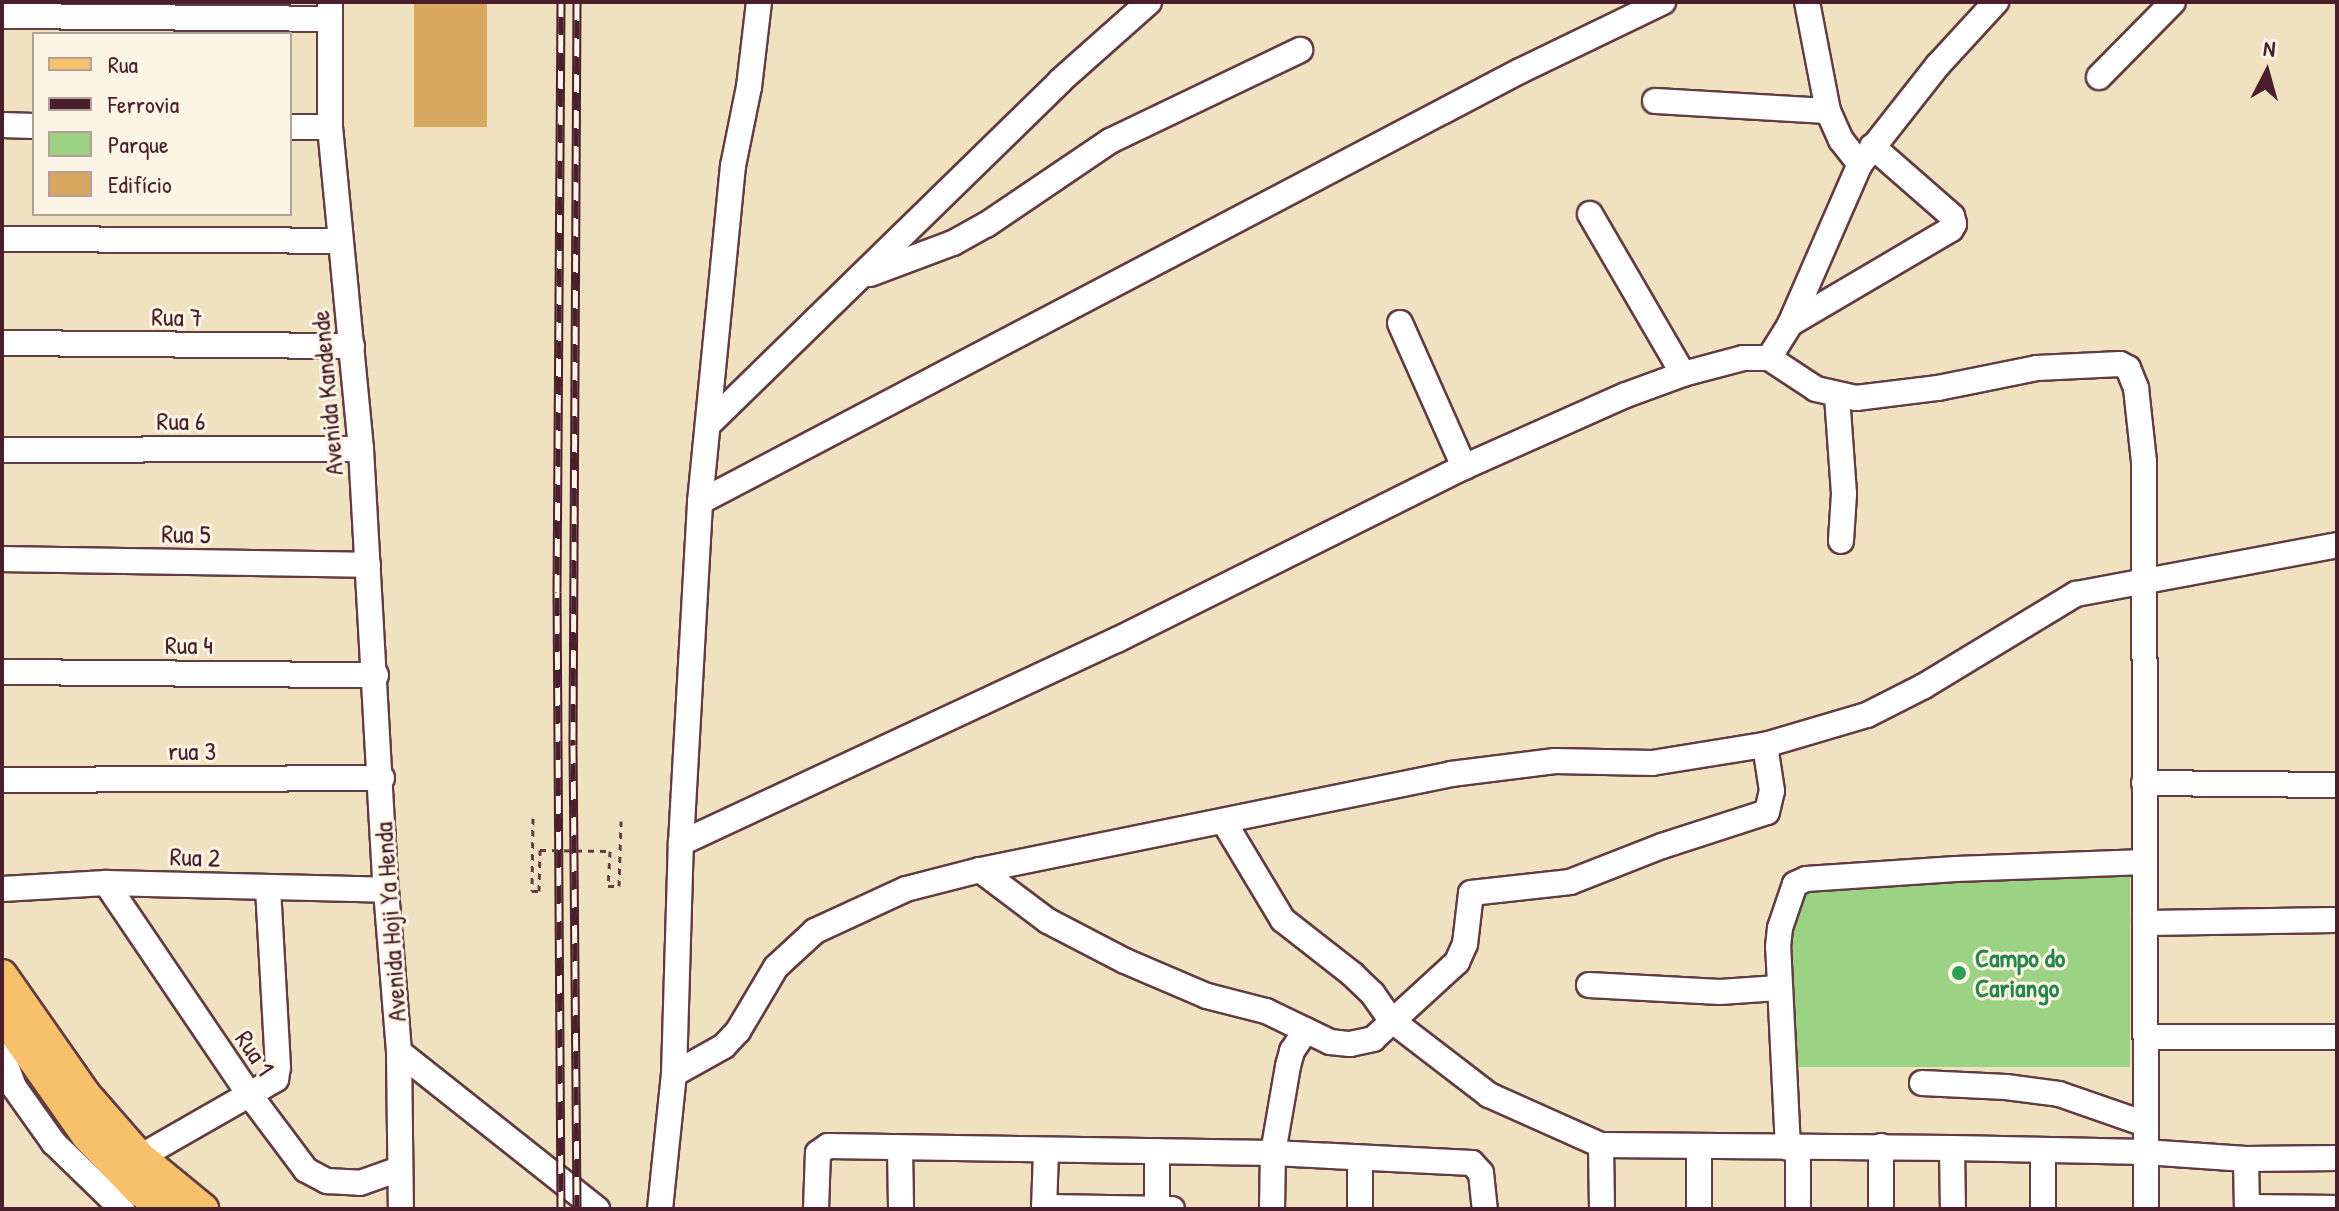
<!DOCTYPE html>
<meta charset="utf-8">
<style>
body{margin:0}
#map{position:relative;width:2339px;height:1211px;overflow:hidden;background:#f0e1c1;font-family:"Patrick Hand",sans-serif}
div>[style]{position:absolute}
.green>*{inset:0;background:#9cd283;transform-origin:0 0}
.building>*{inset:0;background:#d8a761;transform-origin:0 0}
.path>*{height:3px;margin-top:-1.5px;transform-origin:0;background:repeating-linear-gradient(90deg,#633c42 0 6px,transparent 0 12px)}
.roads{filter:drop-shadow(2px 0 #633c42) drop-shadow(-2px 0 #633c42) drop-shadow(0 2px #633c42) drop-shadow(0 -2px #633c42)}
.minor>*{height:24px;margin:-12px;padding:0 12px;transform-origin:12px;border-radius:12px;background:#fff}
.major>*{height:30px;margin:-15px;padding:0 15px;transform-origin:15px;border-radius:15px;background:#f7c06b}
.rail>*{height:9px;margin-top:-4.5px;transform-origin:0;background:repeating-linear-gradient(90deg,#fcf5e5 0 18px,#4a1f2b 0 36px);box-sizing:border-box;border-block:2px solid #4a1f2b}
.path-bridge>*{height:3px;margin-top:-1.5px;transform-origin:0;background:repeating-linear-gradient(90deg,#633c42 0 6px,transparent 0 12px)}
.dots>*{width:22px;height:22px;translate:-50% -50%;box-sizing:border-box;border:4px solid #fcf5e5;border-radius:50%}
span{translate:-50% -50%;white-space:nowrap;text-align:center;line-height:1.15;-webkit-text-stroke:6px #fcf5e5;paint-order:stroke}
.street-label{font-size:26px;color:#4a1f2b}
.leisure-label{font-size:26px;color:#27864d;font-weight:700}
.left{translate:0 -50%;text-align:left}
.frame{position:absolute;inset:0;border:4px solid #4a1f2b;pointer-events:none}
.legend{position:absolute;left:32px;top:32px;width:260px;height:184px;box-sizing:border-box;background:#fcf5e5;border:2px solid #b59f9b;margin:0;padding:10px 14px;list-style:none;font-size:24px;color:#4a1f2b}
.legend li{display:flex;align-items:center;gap:16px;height:40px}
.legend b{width:40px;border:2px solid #b59f9b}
.north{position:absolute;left:2227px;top:32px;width:80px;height:80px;-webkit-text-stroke:6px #fcf5e5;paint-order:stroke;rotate:6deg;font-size:22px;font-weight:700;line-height:32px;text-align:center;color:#4a1f2b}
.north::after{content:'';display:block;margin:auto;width:28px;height:36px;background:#4a1f2b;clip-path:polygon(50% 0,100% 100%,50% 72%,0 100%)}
</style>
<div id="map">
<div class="green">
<div style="left:2130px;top:875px;width:192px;height:346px;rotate:90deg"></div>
</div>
<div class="building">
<div style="left:414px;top:2px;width:73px;height:125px"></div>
</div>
<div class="path">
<div style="left:533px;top:818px;width:73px;rotate:90.8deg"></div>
<div style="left:532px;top:891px;width:7px"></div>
<div style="left:539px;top:891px;width:41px;rotate:-88.6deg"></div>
<div style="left:610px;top:851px;width:35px;rotate:93deg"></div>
<div style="left:608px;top:886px;width:11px"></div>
<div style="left:619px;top:886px;width:65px;rotate:-88.2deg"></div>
</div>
<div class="roads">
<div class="minor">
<div style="left:330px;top:2px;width:125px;rotate:90deg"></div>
<div style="left:330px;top:127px;width:323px;rotate:84.5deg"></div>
<div style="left:361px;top:449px;width:442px;rotate:86.8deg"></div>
<div style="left:386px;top:890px;width:163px;rotate:85.4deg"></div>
<div style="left:399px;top:1052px;width:157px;rotate:89.3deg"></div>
<div style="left:1807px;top:2px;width:111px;rotate:79.1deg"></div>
<div style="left:1828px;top:111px;width:32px;rotate:66deg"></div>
<div style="left:1841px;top:140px;width:31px;rotate:52deg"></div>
<div style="left:2px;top:16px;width:327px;rotate:0.5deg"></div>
<div style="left:2099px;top:77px;width:105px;rotate:-45.4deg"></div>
<div style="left:1655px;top:101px;width:173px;rotate:3.3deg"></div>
<div style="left:2px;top:125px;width:32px;rotate:2deg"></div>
<div style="left:290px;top:127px;width:40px"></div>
<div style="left:1590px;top:214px;width:185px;rotate:59.8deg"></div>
<div style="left:2px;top:239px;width:338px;rotate:0.3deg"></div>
<div style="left:870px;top:274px;width:89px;rotate:-20.5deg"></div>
<div style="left:953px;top:243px;width:38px;rotate:-29deg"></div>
<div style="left:986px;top:225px;width:150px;rotate:-34.1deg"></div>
<div style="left:1110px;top:141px;width:211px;rotate:-25.6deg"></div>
<div style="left:1400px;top:323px;width:158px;rotate:66deg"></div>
<div style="left:1790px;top:324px;width:187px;rotate:-30.5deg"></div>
<div style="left:1951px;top:229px;width:6px;rotate:-59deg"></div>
<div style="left:1954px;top:224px;width:8px;rotate:-104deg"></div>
<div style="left:1952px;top:216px;width:106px;rotate:-138.8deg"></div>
<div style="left:2px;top:343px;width:350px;rotate:0.5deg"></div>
<div style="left:1769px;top:358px;width:40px;rotate:-58deg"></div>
<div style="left:1790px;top:324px;width:175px;rotate:-66.4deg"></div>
<div style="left:1860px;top:164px;width:126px;rotate:-51.8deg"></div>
<div style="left:1938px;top:65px;width:86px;rotate:-47.4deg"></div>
<div style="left:1837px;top:396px;width:98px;rotate:85.9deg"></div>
<div style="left:1844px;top:494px;width:47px;rotate:93.7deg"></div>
<div style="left:708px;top:425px;width:492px;rotate:-44.3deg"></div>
<div style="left:1060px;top:81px;width:119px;rotate:-41.6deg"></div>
<div style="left:2px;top:450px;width:359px;rotate:-0.2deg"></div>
<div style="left:700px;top:502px;width:926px;rotate:-27.73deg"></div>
<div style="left:1520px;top:71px;width:159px;rotate:-25.8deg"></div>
<div style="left:2px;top:559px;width:366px;rotate:0.9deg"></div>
<div style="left:2px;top:672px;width:374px;rotate:0.5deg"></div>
<div style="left:2px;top:780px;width:380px;rotate:-0.3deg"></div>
<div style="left:2144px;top:783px;width:193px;rotate:0.6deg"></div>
<div style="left:1224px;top:822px;width:114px;rotate:59deg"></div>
<div style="left:1283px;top:920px;width:88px;rotate:38deg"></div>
<div style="left:1352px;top:974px;width:28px;rotate:44deg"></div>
<div style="left:1372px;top:993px;width:32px;rotate:55deg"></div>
<div style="left:1390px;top:1019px;width:125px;rotate:37.5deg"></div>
<div style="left:1489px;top:1095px;width:123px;rotate:24.1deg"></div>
<div style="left:1601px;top:1145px;width:351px;rotate:0.5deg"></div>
<div style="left:1952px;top:1148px;width:193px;rotate:1.2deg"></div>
<div style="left:2145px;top:1152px;width:101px;rotate:4deg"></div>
<div style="left:2246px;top:1159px;width:91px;rotate:-0.6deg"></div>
<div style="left:681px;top:843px;width:481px;rotate:-25deg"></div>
<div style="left:1117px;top:640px;width:388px;rotate:-26.5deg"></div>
<div style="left:1464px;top:467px;width:177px;rotate:-24deg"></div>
<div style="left:1626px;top:395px;width:61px;rotate:-20.2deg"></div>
<div style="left:1683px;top:374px;width:62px;rotate:-14.9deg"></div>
<div style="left:1743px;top:358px;width:26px"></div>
<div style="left:1769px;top:358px;width:56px;rotate:33.4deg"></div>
<div style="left:1816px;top:389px;width:41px;rotate:12.7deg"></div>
<div style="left:1856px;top:398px;width:83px;rotate:-7deg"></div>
<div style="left:1938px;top:388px;width:101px;rotate:-11.4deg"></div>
<div style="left:2037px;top:368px;width:83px;rotate:-2.8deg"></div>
<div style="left:2120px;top:364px;width:9px;rotate:27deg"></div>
<div style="left:2128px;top:368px;width:22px;rotate:68deg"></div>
<div style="left:2136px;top:388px;width:74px;rotate:83.8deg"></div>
<div style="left:2144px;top:462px;width:747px;rotate:89.85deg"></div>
<div style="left:980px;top:870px;width:85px;rotate:36.9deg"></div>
<div style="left:1048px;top:921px;width:87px;rotate:27.5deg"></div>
<div style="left:1125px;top:961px;width:89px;rotate:23.1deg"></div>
<div style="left:1207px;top:996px;width:61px;rotate:14.3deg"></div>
<div style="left:1266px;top:1011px;width:71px;rotate:25.8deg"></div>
<div style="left:1330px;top:1042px;width:20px;rotate:6deg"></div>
<div style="left:1350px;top:1044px;width:24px;rotate:-12deg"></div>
<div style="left:1373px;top:1039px;width:114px;rotate:-42.5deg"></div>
<div style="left:1457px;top:962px;width:20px;rotate:-66deg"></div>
<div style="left:1465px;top:944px;width:51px;rotate:-83.3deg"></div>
<div style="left:1471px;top:893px;width:100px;rotate:-6.3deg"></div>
<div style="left:1570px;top:882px;width:99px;rotate:-21.4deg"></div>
<div style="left:1662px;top:846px;width:110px;rotate:-17.9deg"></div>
<div style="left:1767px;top:812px;width:22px;rotate:-77deg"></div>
<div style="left:1772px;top:791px;width:47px;rotate:-98.7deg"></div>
<div style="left:106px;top:883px;width:255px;rotate:55.9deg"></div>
<div style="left:249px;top:1094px;width:95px;rotate:53.1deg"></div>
<div style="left:306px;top:1170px;width:24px;rotate:28deg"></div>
<div style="left:327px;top:1181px;width:33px;rotate:3deg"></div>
<div style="left:360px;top:1183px;width:41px;rotate:-19.7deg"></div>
<div style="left:2px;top:889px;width:104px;rotate:-3.3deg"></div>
<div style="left:106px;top:883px;width:280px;rotate:1.4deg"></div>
<div style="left:2145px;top:923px;width:192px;rotate:-0.9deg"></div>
<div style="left:1589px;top:985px;width:131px;rotate:3.1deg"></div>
<div style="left:1720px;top:992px;width:58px;rotate:-3.9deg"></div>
<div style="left:2146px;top:1037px;width:191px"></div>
<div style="left:399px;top:1052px;width:253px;rotate:38.4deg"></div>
<div style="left:2px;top:1054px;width:35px;rotate:70deg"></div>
<div style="left:14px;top:1087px;width:69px;rotate:54.5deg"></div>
<div style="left:54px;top:1143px;width:95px;rotate:44.1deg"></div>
<div style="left:674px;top:1074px;width:57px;rotate:-29.2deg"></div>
<div style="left:724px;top:1046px;width:21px;rotate:-47deg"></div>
<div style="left:738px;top:1031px;width:74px;rotate:-59.3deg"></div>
<div style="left:776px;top:967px;width:53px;rotate:-42.7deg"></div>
<div style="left:815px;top:931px;width:100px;rotate:-24.8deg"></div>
<div style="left:906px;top:889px;width:76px;rotate:-14.4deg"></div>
<div style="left:980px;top:870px;width:481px;rotate:-11.5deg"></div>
<div style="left:1451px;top:774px;width:105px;rotate:-7.1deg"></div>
<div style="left:1555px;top:761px;width:97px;rotate:1.2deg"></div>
<div style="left:1652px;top:763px;width:114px;rotate:-9.1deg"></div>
<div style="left:1765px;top:745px;width:106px;rotate:-16.4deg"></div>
<div style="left:1867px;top:715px;width:64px;rotate:-27deg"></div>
<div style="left:1924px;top:686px;width:178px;rotate:-31.2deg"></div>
<div style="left:2076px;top:594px;width:266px;rotate:-10.6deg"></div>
<div style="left:1922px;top:1083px;width:84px;rotate:2.7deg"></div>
<div style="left:2006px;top:1087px;width:53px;rotate:7.5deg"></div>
<div style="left:2059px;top:1094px;width:91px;rotate:19.2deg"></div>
<div style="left:1601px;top:1145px;width:64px;rotate:89.1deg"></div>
<div style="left:1881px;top:1146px;width:63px;rotate:90deg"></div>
<div style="left:1699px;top:1148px;width:61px;rotate:90deg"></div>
<div style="left:1788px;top:1148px;width:201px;rotate:-92.8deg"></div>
<div style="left:1778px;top:947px;width:19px;rotate:-84deg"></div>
<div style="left:1780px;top:928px;width:46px;rotate:-71.2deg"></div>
<div style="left:1795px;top:884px;width:12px;rotate:-24deg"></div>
<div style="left:1806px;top:879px;width:150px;rotate:-3.8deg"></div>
<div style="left:1956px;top:869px;width:189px;rotate:-2.1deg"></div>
<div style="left:1952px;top:1148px;width:61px;rotate:89.1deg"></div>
<div style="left:900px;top:1149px;width:60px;rotate:89deg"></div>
<div style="left:1798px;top:1149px;width:60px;rotate:90deg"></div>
<div style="left:140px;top:1157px;width:157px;rotate:-29.8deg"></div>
<div style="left:276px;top:1079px;width:12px;rotate:-81deg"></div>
<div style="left:278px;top:1067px;width:179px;rotate:-93.2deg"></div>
<div style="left:2246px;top:1159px;width:50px;rotate:88.9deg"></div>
<div style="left:1044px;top:1207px;width:128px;rotate:0.9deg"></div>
<div style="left:2247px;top:1207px;width:90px;rotate:0.6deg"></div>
<div style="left:660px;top:1209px;width:136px;rotate:-84.1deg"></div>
<div style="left:674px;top:1074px;width:231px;rotate:-88.3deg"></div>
<div style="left:681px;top:843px;width:342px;rotate:-86.8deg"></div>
<div style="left:700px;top:502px;width:338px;rotate:-84.4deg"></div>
<div style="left:733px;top:166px;width:81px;rotate:-78.6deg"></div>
<div style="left:749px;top:87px;width:86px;rotate:-83.3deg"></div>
<div style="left:816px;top:1209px;width:56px;rotate:-88deg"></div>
<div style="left:818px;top:1153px;width:12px;rotate:-35deg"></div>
<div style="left:828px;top:1146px;width:445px;rotate:0.9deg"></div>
<div style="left:1273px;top:1153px;width:199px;rotate:2.9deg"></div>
<div style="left:1472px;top:1163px;width:13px;rotate:48deg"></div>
<div style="left:1481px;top:1173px;width:36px;rotate:84deg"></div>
<div style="left:1044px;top:1209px;width:58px;rotate:-88deg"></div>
<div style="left:1157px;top:1209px;width:58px;rotate:-90deg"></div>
<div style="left:1272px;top:1209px;width:56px;rotate:-89deg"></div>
<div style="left:1273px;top:1153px;width:88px;rotate:-80.2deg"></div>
<div style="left:1288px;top:1066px;width:16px;rotate:-75deg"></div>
<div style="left:1292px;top:1051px;width:25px;rotate:-56deg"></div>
<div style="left:1360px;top:1209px;width:51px;rotate:-90deg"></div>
<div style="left:2043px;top:1209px;width:59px;rotate:-90deg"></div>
</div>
<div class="major">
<div style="left:2px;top:975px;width:145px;rotate:55.1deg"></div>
<div style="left:85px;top:1094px;width:84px;rotate:48.9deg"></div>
<div style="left:140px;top:1157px;width:82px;rotate:39.5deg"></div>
<div style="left:2px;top:1015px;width:148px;rotate:54.9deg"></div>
<div style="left:87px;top:1136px;width:75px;rotate:46.1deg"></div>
<div style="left:139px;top:1190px;width:31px;rotate:38deg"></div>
</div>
</div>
<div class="rail">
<div style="left:577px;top:2px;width:743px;rotate:90.31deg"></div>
<div style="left:573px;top:745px;width:464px;rotate:89.5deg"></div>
<div style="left:561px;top:1209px;width:617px;rotate:-90.37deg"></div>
<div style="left:557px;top:592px;width:590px;rotate:-89.61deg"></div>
</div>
<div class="path-bridge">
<div style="left:540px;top:850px;width:70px;rotate:0.8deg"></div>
</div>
<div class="dots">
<div style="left:1959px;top:973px;background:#2e9e5b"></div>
</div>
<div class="street-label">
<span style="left:177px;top:317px;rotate:1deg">Rua 7</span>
<span style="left:327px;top:393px;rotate:-95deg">Avenida Kandende</span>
<span style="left:181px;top:421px">Rua 6</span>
<span style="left:186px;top:534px;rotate:1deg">Rua 5</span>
<span style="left:189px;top:645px">Rua 4</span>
<span style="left:192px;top:751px">rua 3</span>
<span style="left:195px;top:857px;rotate:2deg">Rua 2</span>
<span style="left:390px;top:922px;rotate:-94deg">Avenida Hoji Ya Henda</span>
<span style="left:255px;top:1053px;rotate:56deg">Rua 1</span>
</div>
<div class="leisure-label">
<span class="left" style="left:1975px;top:973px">Campo do<br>Cariango</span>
</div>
<div class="frame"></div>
<ul class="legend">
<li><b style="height:10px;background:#f7c06b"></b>Rua</li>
<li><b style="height:10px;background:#4a1f2b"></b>Ferrovia</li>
<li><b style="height:22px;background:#9cd283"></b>Parque</li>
<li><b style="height:22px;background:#d8a761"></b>Edifício</li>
</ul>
<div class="north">N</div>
</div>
